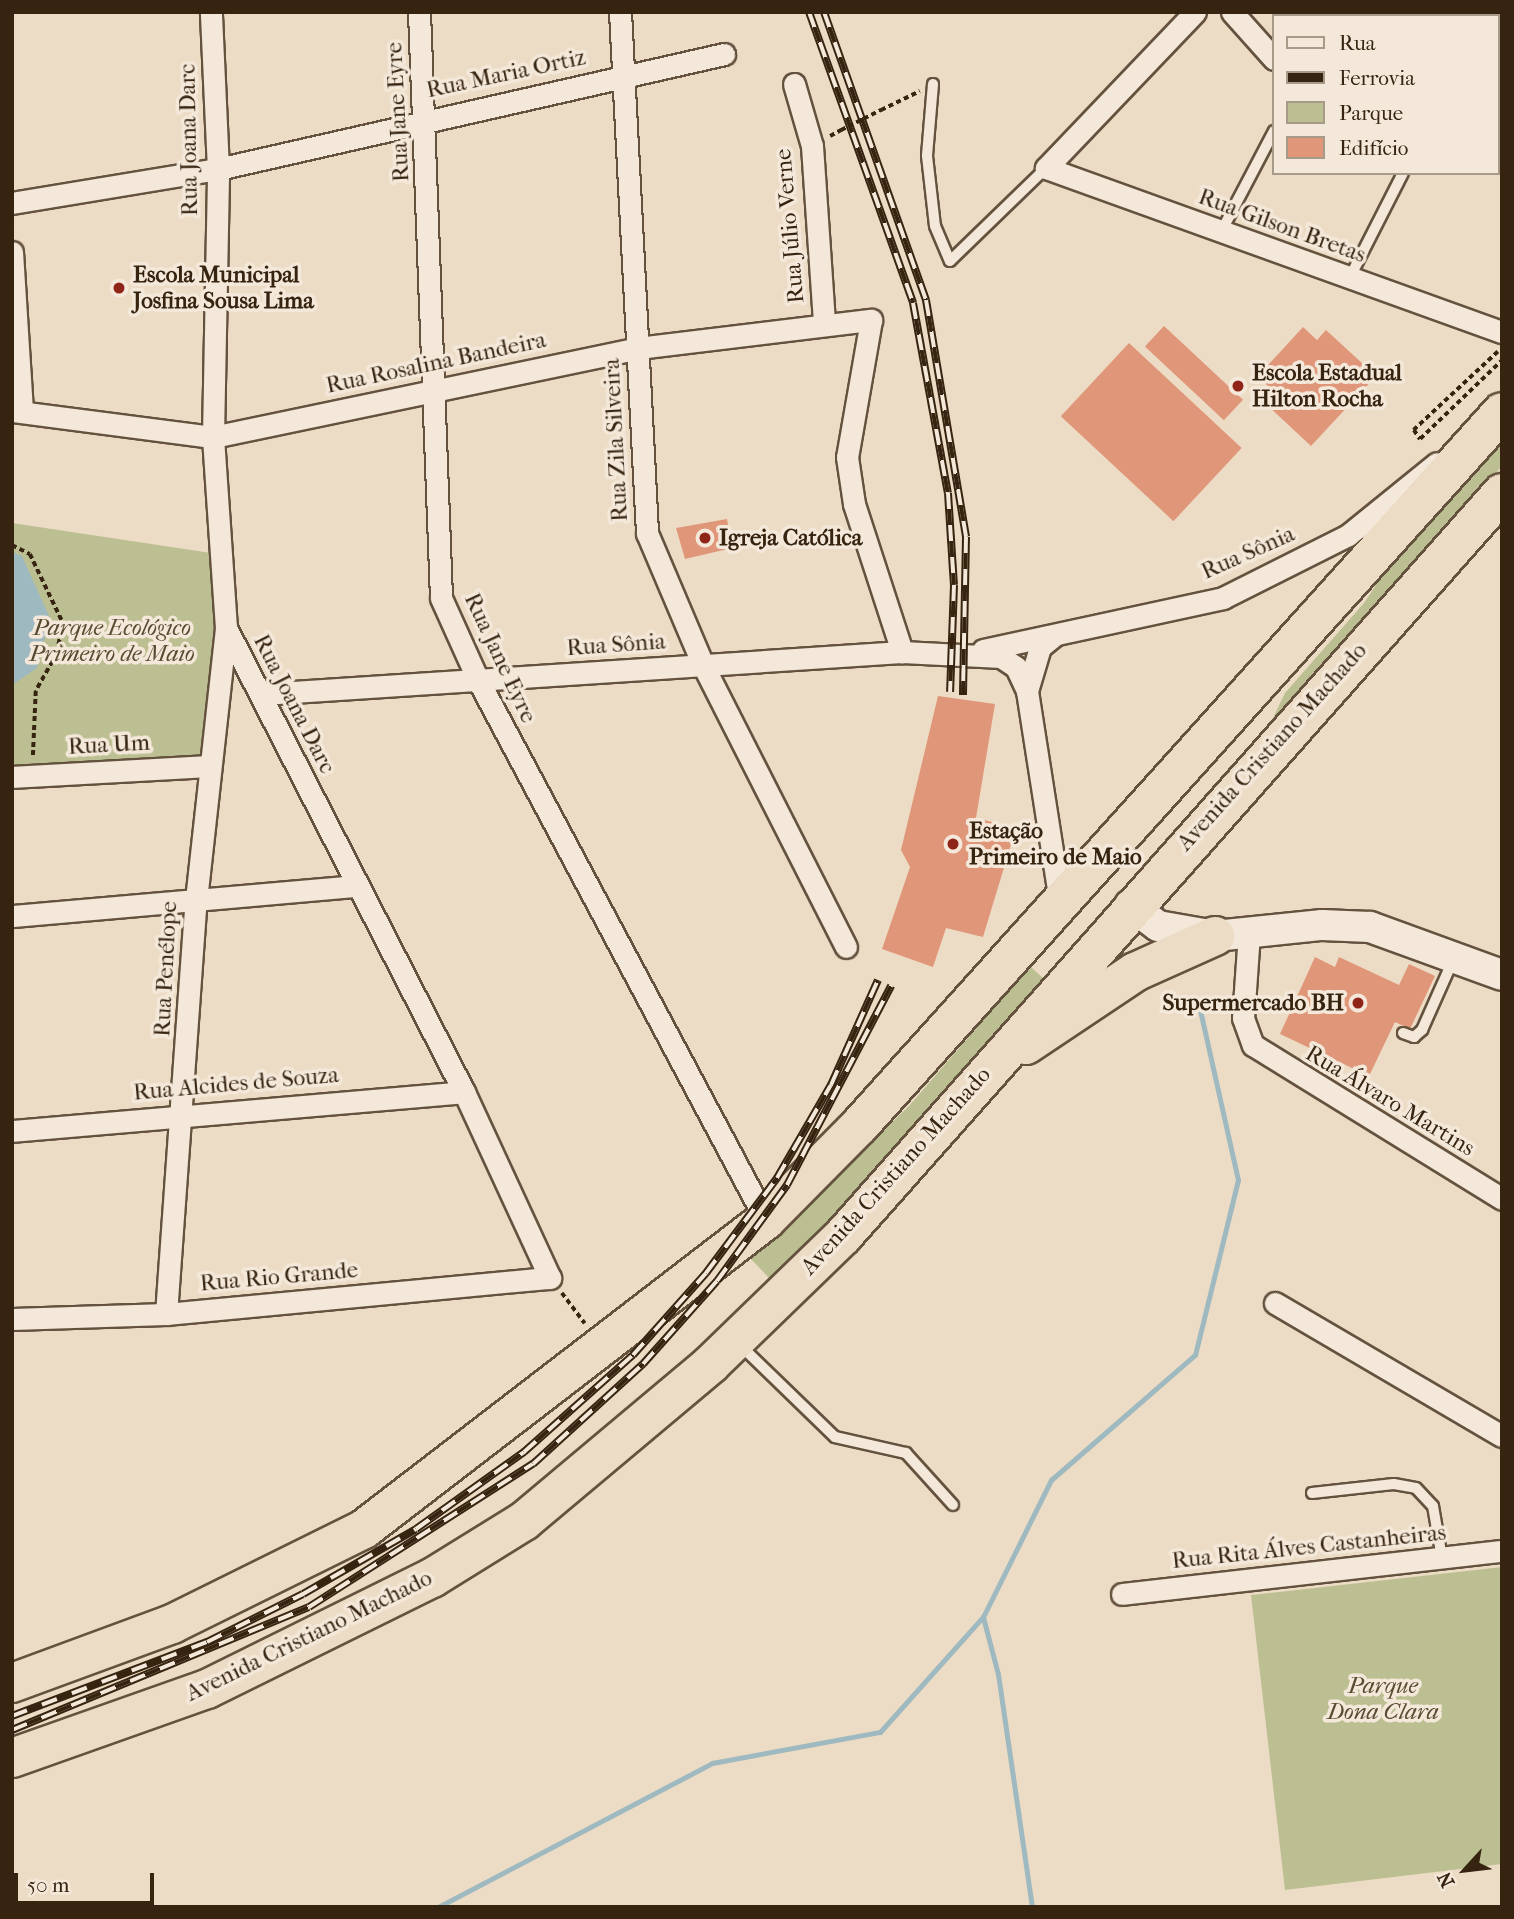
<!DOCTYPE html>
<meta charset="utf-8">
<style>
body{margin:0}
#map{position:relative;width:1514px;height:1919px;overflow:hidden;background:#eddcc5;font-family:"IM FELL French Canon",serif}
div>[style]{position:absolute}
.green>*{inset:0;background:#bcbf92}
.water>*{inset:0;background:#9eb9bf}
.stream>*{height:5px;margin:-2.5px;padding:0 2.5px;transform-origin:2.5px;border-radius:2.5px;background:#9eb9bf}
.building>*{inset:0;background:#e09679;transform-origin:0 0}
.path>*{height:3.5px;margin-top:-1.75px;transform-origin:0;background:repeating-linear-gradient(90deg,#362411 0 5px,transparent 0 8.5px)}
.roads{filter:drop-shadow(2px 0 #64523e) drop-shadow(-2px 0 #64523e) drop-shadow(0 2px #64523e) drop-shadow(0 -2px #64523e)}
.lane>*{height:10px;margin:-5px;padding:0 5px;transform-origin:5px;border-radius:5px;background:#f3e8d9}
.street>*{height:21px;margin:-10.5px;padding:0 10.5px;transform-origin:10.5px;border-radius:10.5px;background:#f3e8d9}
.secondary>*{height:30px;margin:-15px;padding:0 15px;transform-origin:15px;border-radius:15px;background:#f3e8d9}
.highway>*{height:38px;margin:-19px;padding:0 19px;transform-origin:19px;border-radius:19px;background:#eddcc5}
.rail>*{height:8px;margin-top:-4px;transform-origin:0;background:repeating-linear-gradient(90deg,#f3e8d9 0 16px,#362411 0 32px);box-sizing:border-box;border-block:2px solid #362411}
.path-bridge>*{height:3.5px;margin-top:-1.75px;transform-origin:0;background:repeating-linear-gradient(90deg,#362411 0 5px,transparent 0 8.5px)}
.dots>*{width:19px;height:19px;translate:-50% -50%;box-sizing:border-box;border:4px solid #f3e8d9;border-radius:50%}
span{translate:-50% -50%;white-space:nowrap;text-align:center;line-height:1.15;-webkit-text-stroke:7px #f3e8d9;paint-order:stroke}
.street-label{font-size:23px;color:#362411}
.poi-label{font-size:23px;color:#362411;font-weight:700}
.left{translate:0 -50%;text-align:left}
.right{translate:-100% -50%;text-align:right}
.park-label{font-size:23px;color:#584b31;font-style:italic}
.frame{position:absolute;inset:0;border:14px solid #362411;pointer-events:none}
.legend{position:absolute;left:1272px;top:14px;width:228px;height:161px;box-sizing:border-box;background:#f3e8d9;border:2px solid #a79a89;margin:0;padding:9px 12px;list-style:none;font-size:21px;color:#362411}
.legend li{display:flex;align-items:center;gap:14px;height:35px}
.legend b{width:35px;border:2px solid #a79a89}
.north{position:absolute;left:1430px;top:1835px;width:70px;height:70px;-webkit-text-stroke:5px #f3e8d9;paint-order:stroke;rotate:243deg;font-size:19px;font-weight:700;line-height:28px;text-align:center;color:#362411}
.north::after{content:'';display:block;margin:auto;width:24px;height:32px;background:#362411;clip-path:polygon(50% 0,100% 100%,50% 72%,0 100%)}
.scale{position:absolute;left:14px;top:1873px;width:140px;height:32px;box-sizing:border-box;border:4px solid #362411;border-top:0;padding-left:9px;font-size:21px;line-height:24px;white-space:nowrap;color:#362411;-webkit-text-stroke:5px #f3e8d9;paint-order:stroke}
</style>
<div id="map">
<div class="green">
<div style="clip-path:polygon(1502px 438px,1502px 466px,1271px 722px,1285px 693px,1364px 603px,1396px 555px)"></div>
<div style="clip-path:polygon(12px 523px,211px 553px,214px 632px,199px 761px,12px 773px)"></div>
<div style="clip-path:polygon(1030px 966px,1046px 981px,914px 1140px,771px 1280px,750px 1258px,909px 1106px)"></div>
<div style="clip-path:polygon(1502px 1567px,1502px 1864px,1285px 1890px,1251px 1595px)"></div>
</div>
<div class="water">
<div style="clip-path:polygon(12px 552px,22px 556px,50px 618px,37px 668px,12px 685px)"></div>
</div>
<div class="stream">
<div style="left:983px;top:1617px;width:59px;rotate:75.3deg"></div>
<div style="left:998px;top:1674px;width:235px;rotate:81.7deg"></div>
<div style="left:438px;top:1907px;width:310px;rotate:-27.7deg"></div>
<div style="left:712px;top:1763px;width:171px;rotate:-10.5deg"></div>
<div style="left:880px;top:1732px;width:154px;rotate:-48.2deg"></div>
<div style="left:983px;top:1617px;width:153px;rotate:-63.6deg"></div>
<div style="left:1051px;top:1480px;width:191px;rotate:-41deg"></div>
<div style="left:1195px;top:1355px;width:180px;rotate:-76.2deg"></div>
<div style="left:1238px;top:1180px;width:179px;rotate:-102.6deg"></div>
</div>
<div class="building">
<div style="left:1164px;top:326px;width:108px;height:28px;rotate:43deg"></div>
<div style="clip-path:polygon(1303px 327px,1317px 340px,1326px 330px,1376px 376px,1311px 446px,1265px 403px,1274px 392px,1258px 376px)"></div>
<div style="left:1129px;top:343px;width:154px;height:100px;rotate:43deg"></div>
<div style="clip-path:polygon(727px 519px,732px 548px,685px 559px,676px 528px)"></div>
<div style="clip-path:polygon(938px 696px,995px 704px,976px 818px,1016px 828px,983px 937px,946px 928px,933px 967px,882px 949px,910px 867px,901px 850px)"></div>
<div style="clip-path:polygon(1315px 957px,1335px 967px,1339px 957px,1399px 985px,1409px 964px,1435px 976px,1410px 1029px,1395px 1022px,1369px 1076px,1280px 1034px)"></div>
</div>
<div class="path">
<div style="left:881px;top:110px;width:43px;rotate:-26deg"></div>
<div style="left:830px;top:136px;width:13px;rotate:-29deg"></div>
<div style="left:1498px;top:352px;width:115px;rotate:137.1deg"></div>
<div style="left:1414px;top:430px;width:11px;rotate:56deg"></div>
<div style="left:1420px;top:439px;width:114px;rotate:-43.9deg"></div>
<div style="left:12px;top:545px;width:20px;rotate:27deg"></div>
<div style="left:30px;top:554px;width:76px;rotate:64.4deg"></div>
<div style="left:63px;top:623px;width:32px;rotate:101deg"></div>
<div style="left:57px;top:654px;width:43px;rotate:119.6deg"></div>
<div style="left:36px;top:691px;width:68px;rotate:92.5deg"></div>
<div style="left:562px;top:1293px;width:38px;rotate:53deg"></div>
</div>
<div class="roads">
<div class="lane">
<div style="left:933px;top:84px;width:72px;rotate:94.8deg"></div>
<div style="left:927px;top:156px;width:70px;rotate:83.5deg"></div>
<div style="left:935px;top:226px;width:38px;rotate:67deg"></div>
<div style="left:950px;top:261px;width:134px;rotate:-44.1deg"></div>
<div style="left:1221px;top:232px;width:114px;rotate:-62.3deg"></div>
<div style="left:1349px;top:279px;width:119px;rotate:-63deg"></div>
<div style="left:1403px;top:1033px;width:12px;rotate:20deg"></div>
<div style="left:1414px;top:1037px;width:11px;rotate:-41deg"></div>
<div style="left:1422px;top:1030px;width:79px;rotate:-66deg"></div>
<div style="left:740px;top:1345px;width:132px;rotate:44.1deg"></div>
<div style="left:835px;top:1437px;width:73px;rotate:12.7deg"></div>
<div style="left:906px;top:1453px;width:70px;rotate:47.9deg"></div>
<div style="left:1312px;top:1493px;width:82px;rotate:-6.3deg"></div>
<div style="left:1394px;top:1484px;width:22px;rotate:10deg"></div>
<div style="left:1416px;top:1488px;width:25px;rotate:47deg"></div>
<div style="left:1433px;top:1506px;width:53px;rotate:80.2deg"></div>
</div>
<div class="street">
<div style="left:419px;top:12px;width:586px;rotate:87.85deg"></div>
<div style="left:441px;top:598px;width:90px;rotate:65.7deg"></div>
<div style="left:478px;top:680px;width:612px;rotate:61.93deg"></div>
<div style="left:620px;top:12px;width:522px;rotate:87.03deg"></div>
<div style="left:647px;top:533px;width:143px;rotate:67deg"></div>
<div style="left:703px;top:665px;width:316px;rotate:63.1deg"></div>
<div style="left:1195px;top:12px;width:216px;rotate:133.7deg"></div>
<div style="left:1046px;top:168px;width:485px;rotate:19.8deg"></div>
<div style="left:1232px;top:12px;width:63px;rotate:48.2deg"></div>
<div style="left:1498px;top:28px;width:4px"></div>
<div style="left:794px;top:84px;width:65px;rotate:73.8deg"></div>
<div style="left:812px;top:146px;width:177px;rotate:86.1deg"></div>
<div style="left:12px;top:203px;width:209px;rotate:-9.4deg"></div>
<div style="left:218px;top:169px;width:519px;rotate:-12.8deg"></div>
<div style="left:12px;top:252px;width:160px;rotate:86.4deg"></div>
<div style="left:12px;top:411px;width:203px;rotate:7.4deg"></div>
<div style="left:213px;top:437px;width:434px;rotate:-11.8deg"></div>
<div style="left:638px;top:348px;width:235px;rotate:-6.9deg"></div>
<div style="left:871px;top:320px;width:139px;rotate:99.9deg"></div>
<div style="left:847px;top:457px;width:48px;rotate:81.5deg"></div>
<div style="left:854px;top:504px;width:156px;rotate:72deg"></div>
<div style="left:983px;top:650px;width:246px;rotate:-12.2deg"></div>
<div style="left:1223px;top:598px;width:140px;rotate:-26.7deg"></div>
<div style="left:1348px;top:535px;width:114px;rotate:-39deg"></div>
<div style="left:1027px;top:691px;width:46px;rotate:-73.5deg"></div>
<div style="left:1040px;top:647px;width:19px;rotate:-39deg"></div>
<div style="left:262px;top:694px;width:641px;rotate:-3.75deg"></div>
<div style="left:902px;top:652px;width:99px;rotate:2.9deg"></div>
<div style="left:1001px;top:657px;width:18px;rotate:34deg"></div>
<div style="left:1016px;top:667px;width:26px;rotate:65deg"></div>
<div style="left:1027px;top:691px;width:214px;rotate:81.1deg"></div>
<div style="left:12px;top:777px;width:196px;rotate:-3.2deg"></div>
<div style="left:12px;top:916px;width:347px;rotate:-5deg"></div>
<div style="left:1249px;top:933px;width:85px;rotate:94deg"></div>
<div style="left:1243px;top:1018px;width:29px;rotate:70deg"></div>
<div style="left:1253px;top:1045px;width:293px;rotate:31.7deg"></div>
<div style="left:12px;top:1131px;width:454px;rotate:-4.9deg"></div>
<div style="left:1275px;top:1303px;width:263px;rotate:30.4deg"></div>
<div style="left:166px;top:1314px;width:415px;rotate:-85.9deg"></div>
<div style="left:196px;top:900px;width:274px;rotate:-83.7deg"></div>
<div style="left:12px;top:1319px;width:154px;rotate:-1.9deg"></div>
<div style="left:166px;top:1314px;width:386px;rotate:-5.4deg"></div>
<div style="left:550px;top:1278px;width:205px;rotate:-114.8deg"></div>
<div style="left:464px;top:1092px;width:521px;rotate:-117.15deg"></div>
<div style="left:226px;top:628px;width:191px;rotate:-93.9deg"></div>
<div style="left:213px;top:437px;width:268px;rotate:-88.9deg"></div>
<div style="left:218px;top:169px;width:157px;rotate:-92.6deg"></div>
<div style="left:1122px;top:1594px;width:382px;rotate:-6.5deg"></div>
</div>
<div class="secondary">
<div style="left:1130px;top:905px;width:35px;rotate:37deg"></div>
<div style="left:1158px;top:926px;width:58px;rotate:10deg"></div>
<div style="left:1215px;top:936px;width:108px;rotate:-5.9deg"></div>
<div style="left:1322px;top:925px;width:48px;rotate:2.4deg"></div>
<div style="left:1370px;top:927px;width:140px;rotate:20deg"></div>
</div>
<div class="highway">
<div style="left:1026px;top:1045px;width:131px;rotate:-33.8deg"></div>
<div style="left:1135px;top:972px;width:88px;rotate:-24.2deg"></div>
<div style="left:12px;top:1683px;width:171px;rotate:-20.2deg"></div>
<div style="left:172px;top:1624px;width:214px;rotate:-26.3deg"></div>
<div style="left:364px;top:1529px;width:507px;rotate:-37.55deg"></div>
<div style="left:766px;top:1220px;width:134px;rotate:-45.3deg"></div>
<div style="left:860px;top:1125px;width:959px;rotate:-48deg"></div>
<div style="left:12px;top:1758px;width:207px;rotate:-19.5deg"></div>
<div style="left:207px;top:1689px;width:251px;rotate:-26.3deg"></div>
<div style="left:432px;top:1578px;width:108px;rotate:-31.8deg"></div>
<div style="left:524px;top:1521px;width:244px;rotate:-40deg"></div>
<div style="left:711px;top:1364px;width:184px;rotate:-44.1deg"></div>
<div style="left:843px;top:1236px;width:993px;rotate:-48.43deg"></div>
</div>
</div>
<div class="rail">
<div style="left:809px;top:12px;width:309px;rotate:70.3deg"></div>
<div style="left:913px;top:303px;width:193px;rotate:79.6deg"></div>
<div style="left:948px;top:493px;width:92px;rotate:86.3deg"></div>
<div style="left:954px;top:585px;width:107px;rotate:92.1deg"></div>
<div style="left:824px;top:12px;width:306px;rotate:70.5deg"></div>
<div style="left:926px;top:300px;width:240px;rotate:80.4deg"></div>
<div style="left:966px;top:537px;width:158px;rotate:91.1deg"></div>
<div style="left:12px;top:1716px;width:209px;rotate:-20.8deg"></div>
<div style="left:207px;top:1642px;width:107px;rotate:-26.6deg"></div>
<div style="left:303px;top:1594px;width:130px;rotate:-29.9deg"></div>
<div style="left:416px;top:1529px;width:133px;rotate:-35.5deg"></div>
<div style="left:524px;top:1452px;width:146px;rotate:-41.7deg"></div>
<div style="left:633px;top:1355px;width:110px;rotate:-48.3deg"></div>
<div style="left:706px;top:1273px;width:119px;rotate:-53.2deg"></div>
<div style="left:777px;top:1178px;width:108px;rotate:-59.9deg"></div>
<div style="left:831px;top:1085px;width:115px;rotate:-65.9deg"></div>
<div style="left:12px;top:1730px;width:321px;rotate:-22.5deg"></div>
<div style="left:309px;top:1607px;width:266px;rotate:-32.6deg"></div>
<div style="left:533px;top:1464px;width:149px;rotate:-42.3deg"></div>
<div style="left:643px;top:1364px;width:111px;rotate:-48.3deg"></div>
<div style="left:717px;top:1281px;width:119px;rotate:-53.9deg"></div>
<div style="left:787px;top:1185px;width:225px;rotate:-62.4deg"></div>
</div>
<div class="path-bridge">
<div style="left:841px;top:130px;width:45px;rotate:-26.6deg"></div>
</div>
<div class="dots">
<div style="left:119px;top:288px;background:#8f2418"></div>
<div style="left:1238px;top:386px;background:#8f2418"></div>
<div style="left:705px;top:538px;background:#8f2418"></div>
<div style="left:953px;top:844px;background:#8f2418"></div>
<div style="left:1358px;top:1003px;background:#8f2418"></div>
</div>
<div class="street-label">
<span style="left:506px;top:74px;rotate:-12deg">Rua Maria Ortiz</span>
<span style="left:398px;top:112px;rotate:-93deg">Rua Jane Eyre</span>
<span style="left:189px;top:140px;rotate:-91deg">Rua Joana Darc</span>
<span style="left:790px;top:226px;rotate:-95deg">Rua Júlio Verne</span>
<span style="left:1282px;top:226px;rotate:20deg">Rua Gilson Bretas</span>
<span style="left:436px;top:363px;rotate:-12deg">Rua Rosalina Bandeira</span>
<span style="left:616px;top:440px;rotate:-93deg">Rua Zila Silveira</span>
<span style="left:1248px;top:553px;rotate:-24deg">Rua Sônia</span>
<span style="left:616px;top:645px;rotate:-4deg">Rua Sônia</span>
<span style="left:500px;top:658px;rotate:65deg">Rua Jane Eyre</span>
<span style="left:294px;top:704px;rotate:63deg">Rua Joana Darc</span>
<span style="left:109px;top:745px;rotate:-3deg">Rua Um</span>
<span style="left:1272px;top:747px;rotate:-48deg">Avenida Cristiano Machado</span>
<span style="left:166px;top:969px;rotate:-87deg">Rua Penélope</span>
<span style="left:236px;top:1084px;rotate:-5deg">Rua Alcides de Souza</span>
<span style="left:1390px;top:1101px;rotate:31deg">Rua Álvaro Martins</span>
<span style="left:896px;top:1171px;rotate:-48deg">Avenida Cristiano Machado</span>
<span style="left:279px;top:1277px;rotate:-5deg">Rua Rio Grande</span>
<span style="left:1309px;top:1547px;rotate:-6deg">Rua Rita Álves Castanheiras</span>
<span style="left:309px;top:1636px;rotate:-26deg">Avenida Cristiano Machado</span>
</div>
<div class="poi-label">
<span class="left" style="left:133px;top:288px">Escola Municipal<br>Josfina Sousa Lima</span>
<span class="left" style="left:1252px;top:386px">Escola Estadual<br>Hilton Rocha</span>
<span class="left" style="left:719px;top:538px">Igreja Católica</span>
<span class="left" style="left:969px;top:844px">Estação<br>Primeiro de Maio</span>
<span class="right" style="left:1344px;top:1003px">Supermercado BH</span>
</div>
<div class="park-label">
<span style="left:112px;top:641px">Parque Ecológico<br>Primeiro de Maio</span>
<span style="left:1383px;top:1699px">Parque<br>Dona Clara</span>
</div>
<div class="frame"></div>
<ul class="legend">
<li><b style="height:9px;background:#f3e8d9"></b>Rua</li>
<li><b style="height:9px;background:#362411"></b>Ferrovia</li>
<li><b style="height:19px;background:#bcbf92"></b>Parque</li>
<li><b style="height:19px;background:#e09679"></b>Edifício</li>
</ul>
<div class="north">N</div>
<div class="scale">50 m</div>
</div>
